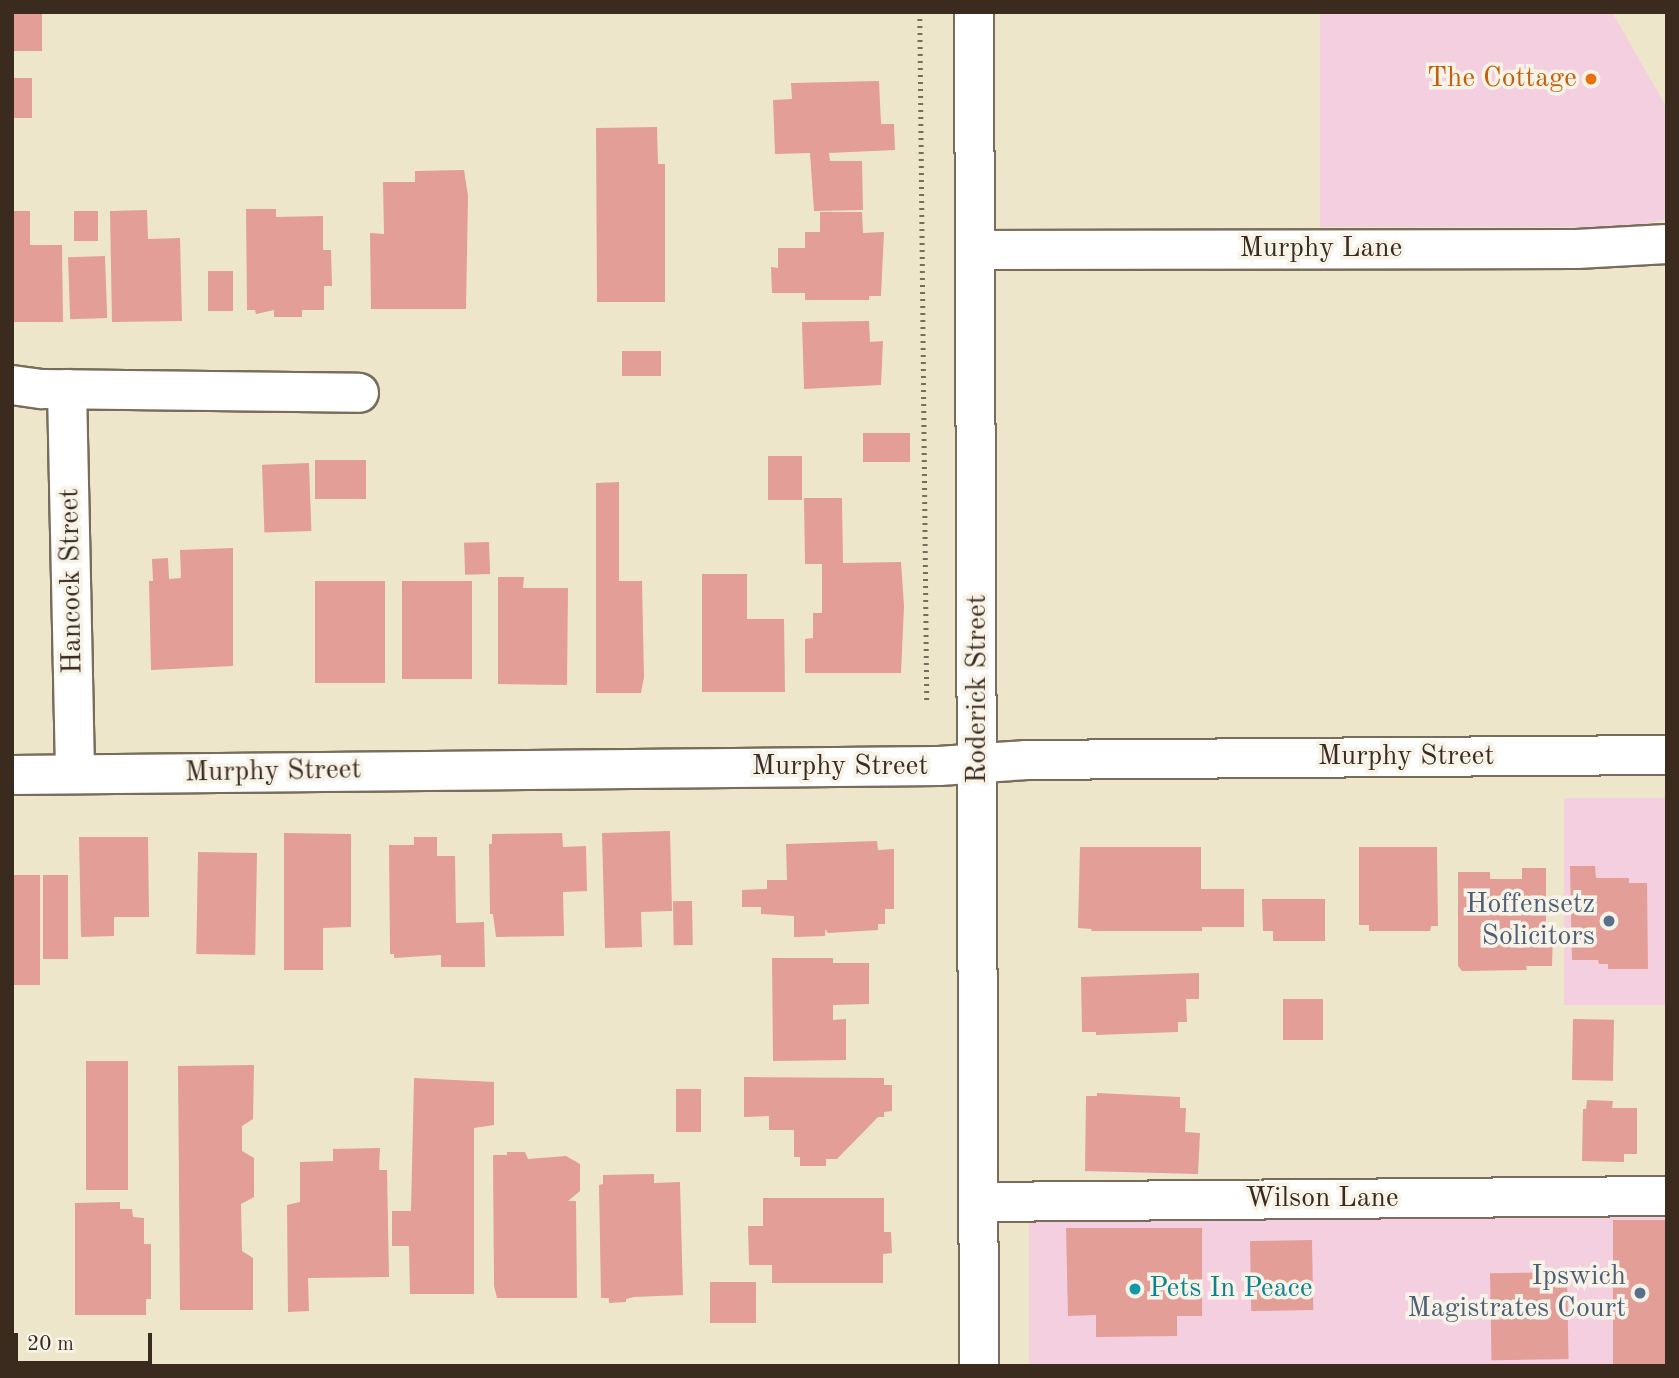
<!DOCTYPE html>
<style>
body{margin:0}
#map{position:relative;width:1679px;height:1378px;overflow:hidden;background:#eee6ca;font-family:"Old Standard TT",serif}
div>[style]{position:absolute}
.built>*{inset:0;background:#f3cfe0;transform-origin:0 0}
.building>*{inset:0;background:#e29e97;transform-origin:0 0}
.path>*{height:4.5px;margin-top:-2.25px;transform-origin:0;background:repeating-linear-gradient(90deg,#7a6c5a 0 2px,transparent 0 7px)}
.roads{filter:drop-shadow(2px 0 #7a6c5a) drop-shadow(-2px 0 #7a6c5a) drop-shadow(0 2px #7a6c5a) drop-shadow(0 -2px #7a6c5a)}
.minor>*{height:38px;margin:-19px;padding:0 19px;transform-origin:19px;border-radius:19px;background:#fff}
.dots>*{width:19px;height:19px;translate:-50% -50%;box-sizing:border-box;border:4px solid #f7f3e8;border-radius:50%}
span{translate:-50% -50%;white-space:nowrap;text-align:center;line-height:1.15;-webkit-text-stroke:7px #f7f3e8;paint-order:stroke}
.food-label{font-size:28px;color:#c56008}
.right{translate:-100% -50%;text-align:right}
.street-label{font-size:28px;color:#3b2a1e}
.service-label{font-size:28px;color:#4e5e75}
.culture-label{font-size:28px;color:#0d838f}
.left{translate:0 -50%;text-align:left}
.frame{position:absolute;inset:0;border:14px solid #3b2a1e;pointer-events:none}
.scale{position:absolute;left:14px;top:1333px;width:138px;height:32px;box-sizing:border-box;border:4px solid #3b2a1e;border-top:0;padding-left:9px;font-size:21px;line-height:24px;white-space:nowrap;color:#3b2a1e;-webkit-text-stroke:5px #f7f3e8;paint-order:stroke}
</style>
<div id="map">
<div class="built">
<div style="clip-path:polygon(1320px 12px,1612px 12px,1667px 108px,1667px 219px,1634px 227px,1320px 227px)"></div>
<div style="left:1564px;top:798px;width:103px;height:207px"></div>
<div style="left:1667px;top:1212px;width:154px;height:638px;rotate:90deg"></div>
</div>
<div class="building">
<div style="left:12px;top:12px;width:30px;height:39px"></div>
<div style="left:12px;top:78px;width:20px;height:40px"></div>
<div style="clip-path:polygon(879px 81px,881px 124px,894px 124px,895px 150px,829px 153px,830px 161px,862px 161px,863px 210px,814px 211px,810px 153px,775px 154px,773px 100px,792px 99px,791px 83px)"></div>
<div style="clip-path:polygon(657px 127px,658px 164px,665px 164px,665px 302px,597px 302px,596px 128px)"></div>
<div style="clip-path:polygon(464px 170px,468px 196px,466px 309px,371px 309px,370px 233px,384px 234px,383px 182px,415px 182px,415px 171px)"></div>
<div style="clip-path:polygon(246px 209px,276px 209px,276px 217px,323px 216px,323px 250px,331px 250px,332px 286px,324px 286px,324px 310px,302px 310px,302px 317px,274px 317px,274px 310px,256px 314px,255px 310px,247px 310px)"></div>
<div style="clip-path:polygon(147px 210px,148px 239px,180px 238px,182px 321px,112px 322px,110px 211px)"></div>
<div style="clip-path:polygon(12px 211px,30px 211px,30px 245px,62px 245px,63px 322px,12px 322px)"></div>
<div style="left:74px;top:211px;width:24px;height:30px"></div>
<div style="clip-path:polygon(820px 212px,862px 212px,863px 233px,884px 232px,881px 296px,869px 296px,869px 300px,805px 300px,805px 293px,772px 293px,771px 267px,778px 268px,778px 248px,805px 248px,805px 232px,820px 232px)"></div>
<div style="left:105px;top:256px;width:62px;height:37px;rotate:88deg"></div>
<div style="left:233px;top:271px;width:40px;height:25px;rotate:90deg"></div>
<div style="clip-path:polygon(869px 321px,870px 342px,883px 341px,881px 385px,804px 389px,802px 322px)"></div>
<div style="left:622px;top:351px;width:39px;height:25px"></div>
<div style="left:863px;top:433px;width:47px;height:29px"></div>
<div style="left:802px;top:456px;width:44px;height:34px;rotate:90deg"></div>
<div style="left:315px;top:460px;width:51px;height:39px"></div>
<div style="left:309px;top:463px;width:68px;height:47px;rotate:88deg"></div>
<div style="clip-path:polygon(619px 482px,619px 581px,642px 581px,644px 677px,641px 693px,596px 693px,596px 483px)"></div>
<div style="clip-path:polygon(804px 498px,842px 498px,843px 563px,901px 562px,904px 606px,901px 673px,805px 673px,805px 639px,813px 638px,813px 613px,822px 613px,822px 564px,805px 564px)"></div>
<div style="left:489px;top:542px;width:32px;height:25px;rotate:88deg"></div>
<div style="clip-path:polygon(233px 548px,233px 666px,151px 670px,149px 581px,153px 581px,152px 559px,168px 558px,169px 579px,181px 578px,180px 550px)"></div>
<div style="clip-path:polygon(702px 574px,747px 574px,747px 619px,784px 619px,785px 692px,702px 692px)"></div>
<div style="clip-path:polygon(498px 577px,524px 577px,523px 588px,568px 588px,567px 685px,498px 684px)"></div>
<div style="left:315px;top:581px;width:70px;height:102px"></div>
<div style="left:472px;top:581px;width:98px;height:70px;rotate:90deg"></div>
<div style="clip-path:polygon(670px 831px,672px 911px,641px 912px,642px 947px,605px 948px,602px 833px)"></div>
<div style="clip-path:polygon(284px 833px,351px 834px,351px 927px,323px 928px,323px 970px,284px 970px)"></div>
<div style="clip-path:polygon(562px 833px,563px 847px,586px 846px,587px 891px,563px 892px,564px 936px,496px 937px,493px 914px,490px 914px,489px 844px,492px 844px,492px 834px)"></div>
<div style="clip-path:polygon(79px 837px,148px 837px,149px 917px,114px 917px,114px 936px,81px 937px)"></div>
<div style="clip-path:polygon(414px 837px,437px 837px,437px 856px,455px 856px,456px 923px,484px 922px,485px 967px,441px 967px,441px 955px,394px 958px,394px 954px,390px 954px,389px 845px,414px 845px)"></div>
<div style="clip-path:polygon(877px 841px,878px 850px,894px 849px,894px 909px,885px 909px,885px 924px,878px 924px,878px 930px,828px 933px,825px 929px,825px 936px,794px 937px,794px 916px,761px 914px,761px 907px,742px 907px,742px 890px,767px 889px,767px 880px,787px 880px,786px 844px)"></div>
<div style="clip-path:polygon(1080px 847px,1201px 847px,1201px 889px,1244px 889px,1244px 927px,1202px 927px,1202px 931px,1091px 931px,1092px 929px,1078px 928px)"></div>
<div style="clip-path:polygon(1359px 847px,1437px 847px,1438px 926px,1431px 926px,1430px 931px,1369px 931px,1369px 925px,1359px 925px)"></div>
<div style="left:198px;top:852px;width:59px;height:102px;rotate:1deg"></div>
<div style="clip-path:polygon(1570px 866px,1595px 866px,1596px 878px,1629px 878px,1629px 883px,1647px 883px,1648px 969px,1608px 969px,1608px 964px,1599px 964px,1598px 960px,1572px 960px)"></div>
<div style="clip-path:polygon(1522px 868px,1546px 868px,1546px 932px,1553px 931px,1552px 966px,1526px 966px,1527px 970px,1462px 971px,1458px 966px,1458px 872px,1490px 872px,1490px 879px,1522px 879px)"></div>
<div style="left:40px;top:875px;width:110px;height:27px;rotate:90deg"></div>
<div style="left:43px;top:875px;width:25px;height:84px"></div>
<div style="clip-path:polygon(1262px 899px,1325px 899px,1325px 941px,1273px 941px,1273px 931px,1263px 931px)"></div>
<div style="left:692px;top:901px;width:44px;height:19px;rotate:89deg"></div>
<div style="clip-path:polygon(772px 958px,833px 958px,833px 963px,869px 963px,869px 1004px,833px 1005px,833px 1020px,846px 1019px,846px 1060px,773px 1061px)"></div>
<div style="clip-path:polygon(1199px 973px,1199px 999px,1186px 999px,1187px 1022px,1178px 1022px,1178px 1032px,1096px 1035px,1096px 1032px,1082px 1032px,1081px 977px)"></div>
<div style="left:1283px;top:999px;width:40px;height:41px"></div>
<div style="left:1573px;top:1019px;width:41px;height:61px;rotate:1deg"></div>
<div style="left:86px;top:1061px;width:42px;height:129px"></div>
<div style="clip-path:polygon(254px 1065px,253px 1119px,242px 1126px,242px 1151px,254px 1158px,254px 1197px,241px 1204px,242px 1251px,253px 1258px,253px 1310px,180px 1310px,178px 1066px)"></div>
<div style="clip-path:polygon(744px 1077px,884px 1078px,884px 1085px,892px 1085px,892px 1111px,884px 1112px,884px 1117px,878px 1117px,837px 1159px,826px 1159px,826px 1166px,800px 1166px,800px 1157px,794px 1157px,794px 1130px,769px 1130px,769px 1116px,744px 1117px)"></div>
<div style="clip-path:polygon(414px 1078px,494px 1082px,494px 1125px,474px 1128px,474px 1294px,410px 1294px,409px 1246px,392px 1246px,392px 1211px,411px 1211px)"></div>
<div style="left:676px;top:1089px;width:25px;height:43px"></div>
<div style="clip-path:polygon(1097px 1093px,1180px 1097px,1180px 1108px,1186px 1108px,1185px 1132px,1200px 1133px,1198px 1174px,1085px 1171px,1086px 1096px,1097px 1096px)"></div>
<div style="clip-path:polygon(1587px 1100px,1613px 1101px,1612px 1108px,1637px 1108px,1637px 1154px,1624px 1154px,1624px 1162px,1582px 1161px,1583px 1109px,1586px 1109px)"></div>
<div style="clip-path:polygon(380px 1148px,379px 1170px,387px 1170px,389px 1277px,308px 1278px,309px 1311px,288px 1312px,287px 1205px,300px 1202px,300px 1162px,333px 1161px,333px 1149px)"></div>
<div style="clip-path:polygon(507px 1152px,525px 1152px,528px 1159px,566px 1156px,580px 1164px,580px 1191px,568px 1201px,576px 1201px,577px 1298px,497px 1298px,494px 1286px,493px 1155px,507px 1155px)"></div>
<div style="clip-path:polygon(654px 1174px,654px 1183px,680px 1182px,683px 1295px,634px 1297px,626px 1299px,626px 1302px,609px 1303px,609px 1298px,601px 1298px,599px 1185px,603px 1184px,603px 1175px)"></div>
<div style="clip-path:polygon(763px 1198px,884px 1198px,884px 1232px,891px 1232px,892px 1253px,883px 1254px,883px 1283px,772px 1283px,772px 1265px,749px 1265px,748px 1226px,763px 1226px)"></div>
<div style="clip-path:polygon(120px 1202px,120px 1209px,132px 1209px,133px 1217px,144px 1218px,144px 1244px,151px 1244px,151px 1299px,146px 1299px,146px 1315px,75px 1315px,75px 1203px)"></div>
<div style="left:1613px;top:1220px;width:54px;height:146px"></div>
<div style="clip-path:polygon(1066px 1228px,1202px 1228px,1202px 1316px,1177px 1316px,1177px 1336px,1096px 1337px,1096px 1315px,1068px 1316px)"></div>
<div style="left:1312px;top:1240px;width:70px;height:62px;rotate:89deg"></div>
<div style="left:1567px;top:1272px;width:87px;height:77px;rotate:89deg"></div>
<div style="left:756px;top:1282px;width:41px;height:46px;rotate:90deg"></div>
</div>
<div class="path">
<div style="left:920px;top:12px;width:692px;rotate:89.42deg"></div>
</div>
<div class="roads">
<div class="minor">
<div style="left:974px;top:12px;width:1354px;rotate:89.79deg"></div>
<div style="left:975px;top:250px;width:602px;rotate:-0.1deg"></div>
<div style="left:1577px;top:249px;width:90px;rotate:-3.2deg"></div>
<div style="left:12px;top:385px;width:30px;rotate:8deg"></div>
<div style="left:42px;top:389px;width:317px;rotate:0.7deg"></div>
<div style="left:67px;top:389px;width:385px;rotate:88.8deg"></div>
<div style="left:12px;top:775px;width:927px;rotate:-0.56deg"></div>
<div style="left:939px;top:766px;width:88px;rotate:-3.9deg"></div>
<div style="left:1027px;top:760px;width:640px;rotate:-0.45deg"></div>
<div style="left:978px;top:1202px;width:689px;rotate:-0.5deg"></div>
</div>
</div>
<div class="dots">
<div style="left:1591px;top:79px;background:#e8710a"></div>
<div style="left:1609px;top:921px;background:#5c6f8a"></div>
<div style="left:1135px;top:1289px;background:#0f9aa8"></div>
<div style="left:1640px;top:1293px;background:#5c6f8a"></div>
</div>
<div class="food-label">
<span class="right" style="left:1577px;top:79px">The Cottage</span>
</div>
<div class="street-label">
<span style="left:1321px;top:249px">Murphy Lane</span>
<span style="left:72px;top:581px;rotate:-91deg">Hancock Street</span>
<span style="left:978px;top:689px;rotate:-90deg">Roderick Street</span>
<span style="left:1406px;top:757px">Murphy Street</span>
<span style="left:840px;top:767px">Murphy Street</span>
<span style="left:273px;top:772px;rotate:-1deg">Murphy Street</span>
<span style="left:1322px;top:1199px">Wilson Lane</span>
</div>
<div class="service-label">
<span class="right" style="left:1595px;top:921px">Hoffensetz<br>Solicitors</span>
<span class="right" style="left:1626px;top:1293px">Ipswich<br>Magistrates Court</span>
</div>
<div class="culture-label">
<span class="left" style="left:1149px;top:1289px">Pets In Peace</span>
</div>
<div class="frame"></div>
<div class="scale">20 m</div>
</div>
